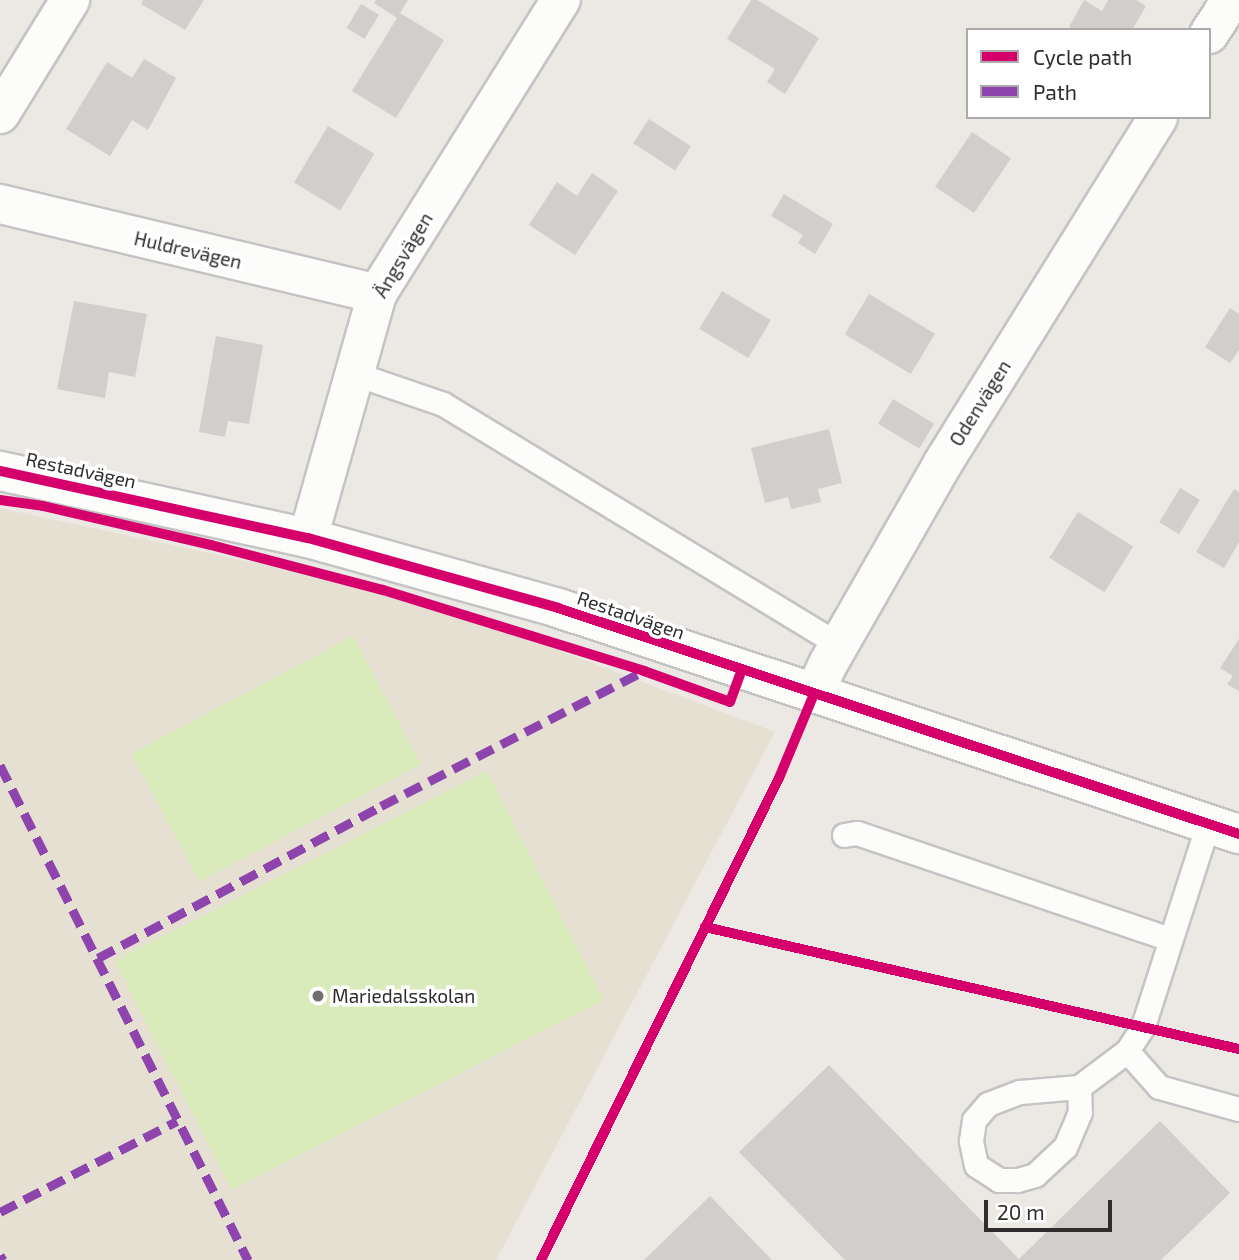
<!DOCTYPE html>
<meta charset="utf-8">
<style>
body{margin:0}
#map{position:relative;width:1239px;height:1260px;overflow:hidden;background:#ece8e4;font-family:"Exo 2",sans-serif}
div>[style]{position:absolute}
.education>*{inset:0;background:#e6e0d3}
.pitch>*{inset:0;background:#d9eabb;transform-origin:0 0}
.building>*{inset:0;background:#d1cecb;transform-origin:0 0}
.roads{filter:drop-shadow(2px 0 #c5c4c5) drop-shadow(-2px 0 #c5c4c5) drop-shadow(0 2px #c5c4c5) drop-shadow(0 -2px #c5c4c5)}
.service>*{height:23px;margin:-11.5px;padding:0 11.5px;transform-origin:11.5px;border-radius:11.5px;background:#fcfcfb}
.minor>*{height:38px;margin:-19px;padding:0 19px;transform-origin:19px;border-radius:19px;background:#fcfcfb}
.tertiary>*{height:38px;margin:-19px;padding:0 19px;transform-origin:19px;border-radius:19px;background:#fcfcfb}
.quiet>*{height:9px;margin-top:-4.5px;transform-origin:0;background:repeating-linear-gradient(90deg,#8e44ad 0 18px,transparent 0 27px)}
.cycleway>*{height:10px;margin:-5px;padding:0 5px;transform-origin:5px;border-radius:5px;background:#d6006c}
.dots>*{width:19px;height:19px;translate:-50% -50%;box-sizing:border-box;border:4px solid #fff;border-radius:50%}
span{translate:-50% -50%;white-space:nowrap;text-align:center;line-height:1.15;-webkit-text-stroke:7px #fff;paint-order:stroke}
.street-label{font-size:19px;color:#2e2e2e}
.poi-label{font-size:19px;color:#2e2e2e}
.left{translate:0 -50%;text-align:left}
.legend{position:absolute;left:966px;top:28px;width:245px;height:91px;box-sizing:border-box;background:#fff;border:2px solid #ababab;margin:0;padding:9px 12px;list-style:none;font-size:21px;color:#2e2e2e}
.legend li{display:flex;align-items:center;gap:14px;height:35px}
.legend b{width:35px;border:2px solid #ababab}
.scale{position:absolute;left:984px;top:1200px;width:128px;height:32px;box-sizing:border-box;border:4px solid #2e2e2e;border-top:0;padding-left:9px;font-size:21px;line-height:24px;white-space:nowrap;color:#2e2e2e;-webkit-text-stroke:5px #fff;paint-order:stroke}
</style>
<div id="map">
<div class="education">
<div style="clip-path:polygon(0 508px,297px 572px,420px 606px,547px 646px,775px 732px,496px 1260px,0 1260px)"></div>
</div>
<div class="pitch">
<div style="left:353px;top:636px;width:145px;height:251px;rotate:62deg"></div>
<div style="left:487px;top:771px;width:257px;height:418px;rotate:63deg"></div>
</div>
<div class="building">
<div style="clip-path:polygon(143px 0,204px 0,185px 30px,141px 4px)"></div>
<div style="clip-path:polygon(376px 0,408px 0,400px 13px,444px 40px,396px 118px,352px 91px,397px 18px,374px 3px)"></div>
<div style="clip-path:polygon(751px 0,757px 0,819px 38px,785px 94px,767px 82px,775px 69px,727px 39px)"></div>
<div style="clip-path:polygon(1084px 0,1102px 11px,1108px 0,1136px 0,1146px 6px,1132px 30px,1074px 30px,1069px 27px)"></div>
<div style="left:361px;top:4px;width:21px;height:28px;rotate:31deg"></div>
<div style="clip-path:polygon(144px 59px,176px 78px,148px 130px,132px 120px,110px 156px,66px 129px,107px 62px,132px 78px)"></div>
<div style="left:649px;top:119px;width:50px;height:29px;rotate:33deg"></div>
<div style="left:328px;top:126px;width:54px;height:66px;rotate:31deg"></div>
<div style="left:972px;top:132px;width:47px;height:66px;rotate:34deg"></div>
<div style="clip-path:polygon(592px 173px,618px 191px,575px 255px,529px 225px,557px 182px,577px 196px)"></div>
<div style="clip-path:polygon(784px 194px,833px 224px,815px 254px,798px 243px,803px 235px,771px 216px)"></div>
<div style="left:722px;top:291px;width:57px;height:44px;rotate:31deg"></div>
<div style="left:869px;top:294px;width:77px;height:47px;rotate:31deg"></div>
<div style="clip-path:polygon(74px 301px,147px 314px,135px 377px,109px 372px,105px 398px,57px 389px)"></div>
<div style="clip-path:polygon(1230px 308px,1239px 314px,1239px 350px,1230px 363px,1205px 347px)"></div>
<div style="clip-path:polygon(216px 336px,263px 345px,249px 424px,228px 421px,225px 437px,199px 432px)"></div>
<div style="left:893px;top:399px;width:48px;height:29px;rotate:31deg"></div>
<div style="clip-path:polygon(829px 429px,842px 483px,818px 489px,821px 502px,791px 509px,788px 497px,765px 503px,751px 448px)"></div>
<div style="left:1180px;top:488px;width:23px;height:40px;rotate:31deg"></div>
<div style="clip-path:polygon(1234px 489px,1239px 492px,1239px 542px,1224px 568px,1196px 552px)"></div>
<div style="left:1078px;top:512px;width:65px;height:54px;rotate:32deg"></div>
<div style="clip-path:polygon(1239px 639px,1239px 691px,1227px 684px,1233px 676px,1220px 668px)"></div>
<div style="clip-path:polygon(829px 1065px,1019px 1259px,1160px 1121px,1230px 1193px,1161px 1260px,845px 1260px,739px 1152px)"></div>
<div style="clip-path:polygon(710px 1196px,772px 1260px,644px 1260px)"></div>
</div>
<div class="roads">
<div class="service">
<div style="left:353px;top:373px;width:95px;rotate:19deg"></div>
<div style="left:443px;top:404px;width:464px;rotate:31.3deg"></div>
<div style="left:844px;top:835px;width:13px;rotate:-9deg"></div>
<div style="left:857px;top:833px;width:330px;rotate:18.7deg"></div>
<div style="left:1127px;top:1051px;width:48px;rotate:48.4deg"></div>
<div style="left:1159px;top:1087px;width:83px;rotate:15.4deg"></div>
<div style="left:1079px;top:1087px;width:25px;rotate:88deg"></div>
<div style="left:1080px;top:1112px;width:38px;rotate:113deg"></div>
<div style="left:1065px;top:1147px;width:41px;rotate:137deg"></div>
<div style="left:1035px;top:1175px;width:19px;rotate:164deg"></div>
<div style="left:1017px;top:1180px;width:18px;rotate:180deg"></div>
<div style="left:999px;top:1180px;width:27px;rotate:-147deg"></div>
<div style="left:976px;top:1165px;width:25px;rotate:-102deg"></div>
<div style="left:971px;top:1141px;width:21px;rotate:-82deg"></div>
<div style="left:974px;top:1120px;width:21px;rotate:-49deg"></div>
<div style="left:988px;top:1104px;width:34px;rotate:-21deg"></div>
<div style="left:1020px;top:1092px;width:59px;rotate:-4.8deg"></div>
<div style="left:1079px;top:1087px;width:60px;rotate:-36.9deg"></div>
<div style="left:1127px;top:1051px;width:30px;rotate:-57deg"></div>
<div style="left:1143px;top:1026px;width:213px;rotate:-72.2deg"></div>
</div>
<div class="minor">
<div style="left:1209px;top:34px;width:40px;rotate:-57.1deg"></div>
<div style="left:0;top:114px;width:134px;rotate:-58.4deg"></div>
<div style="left:0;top:204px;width:388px;rotate:13.4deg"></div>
<div style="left:308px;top:538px;width:254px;rotate:-74.2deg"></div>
<div style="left:377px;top:294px;width:347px;rotate:-58deg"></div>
<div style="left:814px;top:694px;width:33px;rotate:-65deg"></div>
<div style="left:828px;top:664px;width:232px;rotate:-60.2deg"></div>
<div style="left:943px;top:463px;width:407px;rotate:-58.1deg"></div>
</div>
<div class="tertiary">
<div style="left:0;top:471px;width:315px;rotate:12.3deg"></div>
<div style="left:308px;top:538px;width:260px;rotate:15.6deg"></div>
<div style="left:558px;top:608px;width:718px;rotate:18.36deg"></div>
</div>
</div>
<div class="quiet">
<div style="left:0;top:765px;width:554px;rotate:63.39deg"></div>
<div style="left:98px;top:958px;width:321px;rotate:-28.2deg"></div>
<div style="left:381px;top:806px;width:296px;rotate:-27.2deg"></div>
<div style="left:0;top:1212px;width:199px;rotate:-27.2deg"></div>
<div style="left:0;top:1255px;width:6px;rotate:59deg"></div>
</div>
<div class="cycleway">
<div style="left:0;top:471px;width:315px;rotate:12.3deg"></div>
<div style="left:308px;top:538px;width:260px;rotate:15.6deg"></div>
<div style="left:558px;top:608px;width:718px;rotate:18.36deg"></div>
<div style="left:0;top:500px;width:43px;rotate:7.9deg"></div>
<div style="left:43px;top:506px;width:172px;rotate:13.1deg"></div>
<div style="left:211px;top:545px;width:178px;rotate:14.7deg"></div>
<div style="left:383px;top:590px;width:273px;rotate:17.2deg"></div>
<div style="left:644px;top:671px;width:91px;rotate:19.8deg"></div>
<div style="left:730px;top:702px;width:33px;rotate:-70deg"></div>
<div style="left:705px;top:927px;width:548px;rotate:12.87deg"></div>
<div style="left:541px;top:1260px;width:538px;rotate:-63.72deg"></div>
<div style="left:779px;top:778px;width:91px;rotate:-67.4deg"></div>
</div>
<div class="dots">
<div style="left:318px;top:996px;background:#706f6e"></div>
</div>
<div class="street-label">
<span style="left:188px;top:250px;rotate:13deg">Huldrevägen</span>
<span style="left:403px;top:255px;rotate:-59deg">Ängsvägen</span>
<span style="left:980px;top:403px;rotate:-58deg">Odenvägen</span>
<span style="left:81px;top:470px;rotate:12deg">Restadvägen</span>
<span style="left:631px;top:615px;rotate:19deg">Restadvägen</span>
</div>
<div class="poi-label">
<span class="left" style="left:332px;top:996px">Mariedalsskolan</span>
</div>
<ul class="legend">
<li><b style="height:9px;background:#d6006c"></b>Cycle path</li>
<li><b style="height:9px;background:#8e44ad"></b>Path</li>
</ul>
<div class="scale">20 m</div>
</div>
